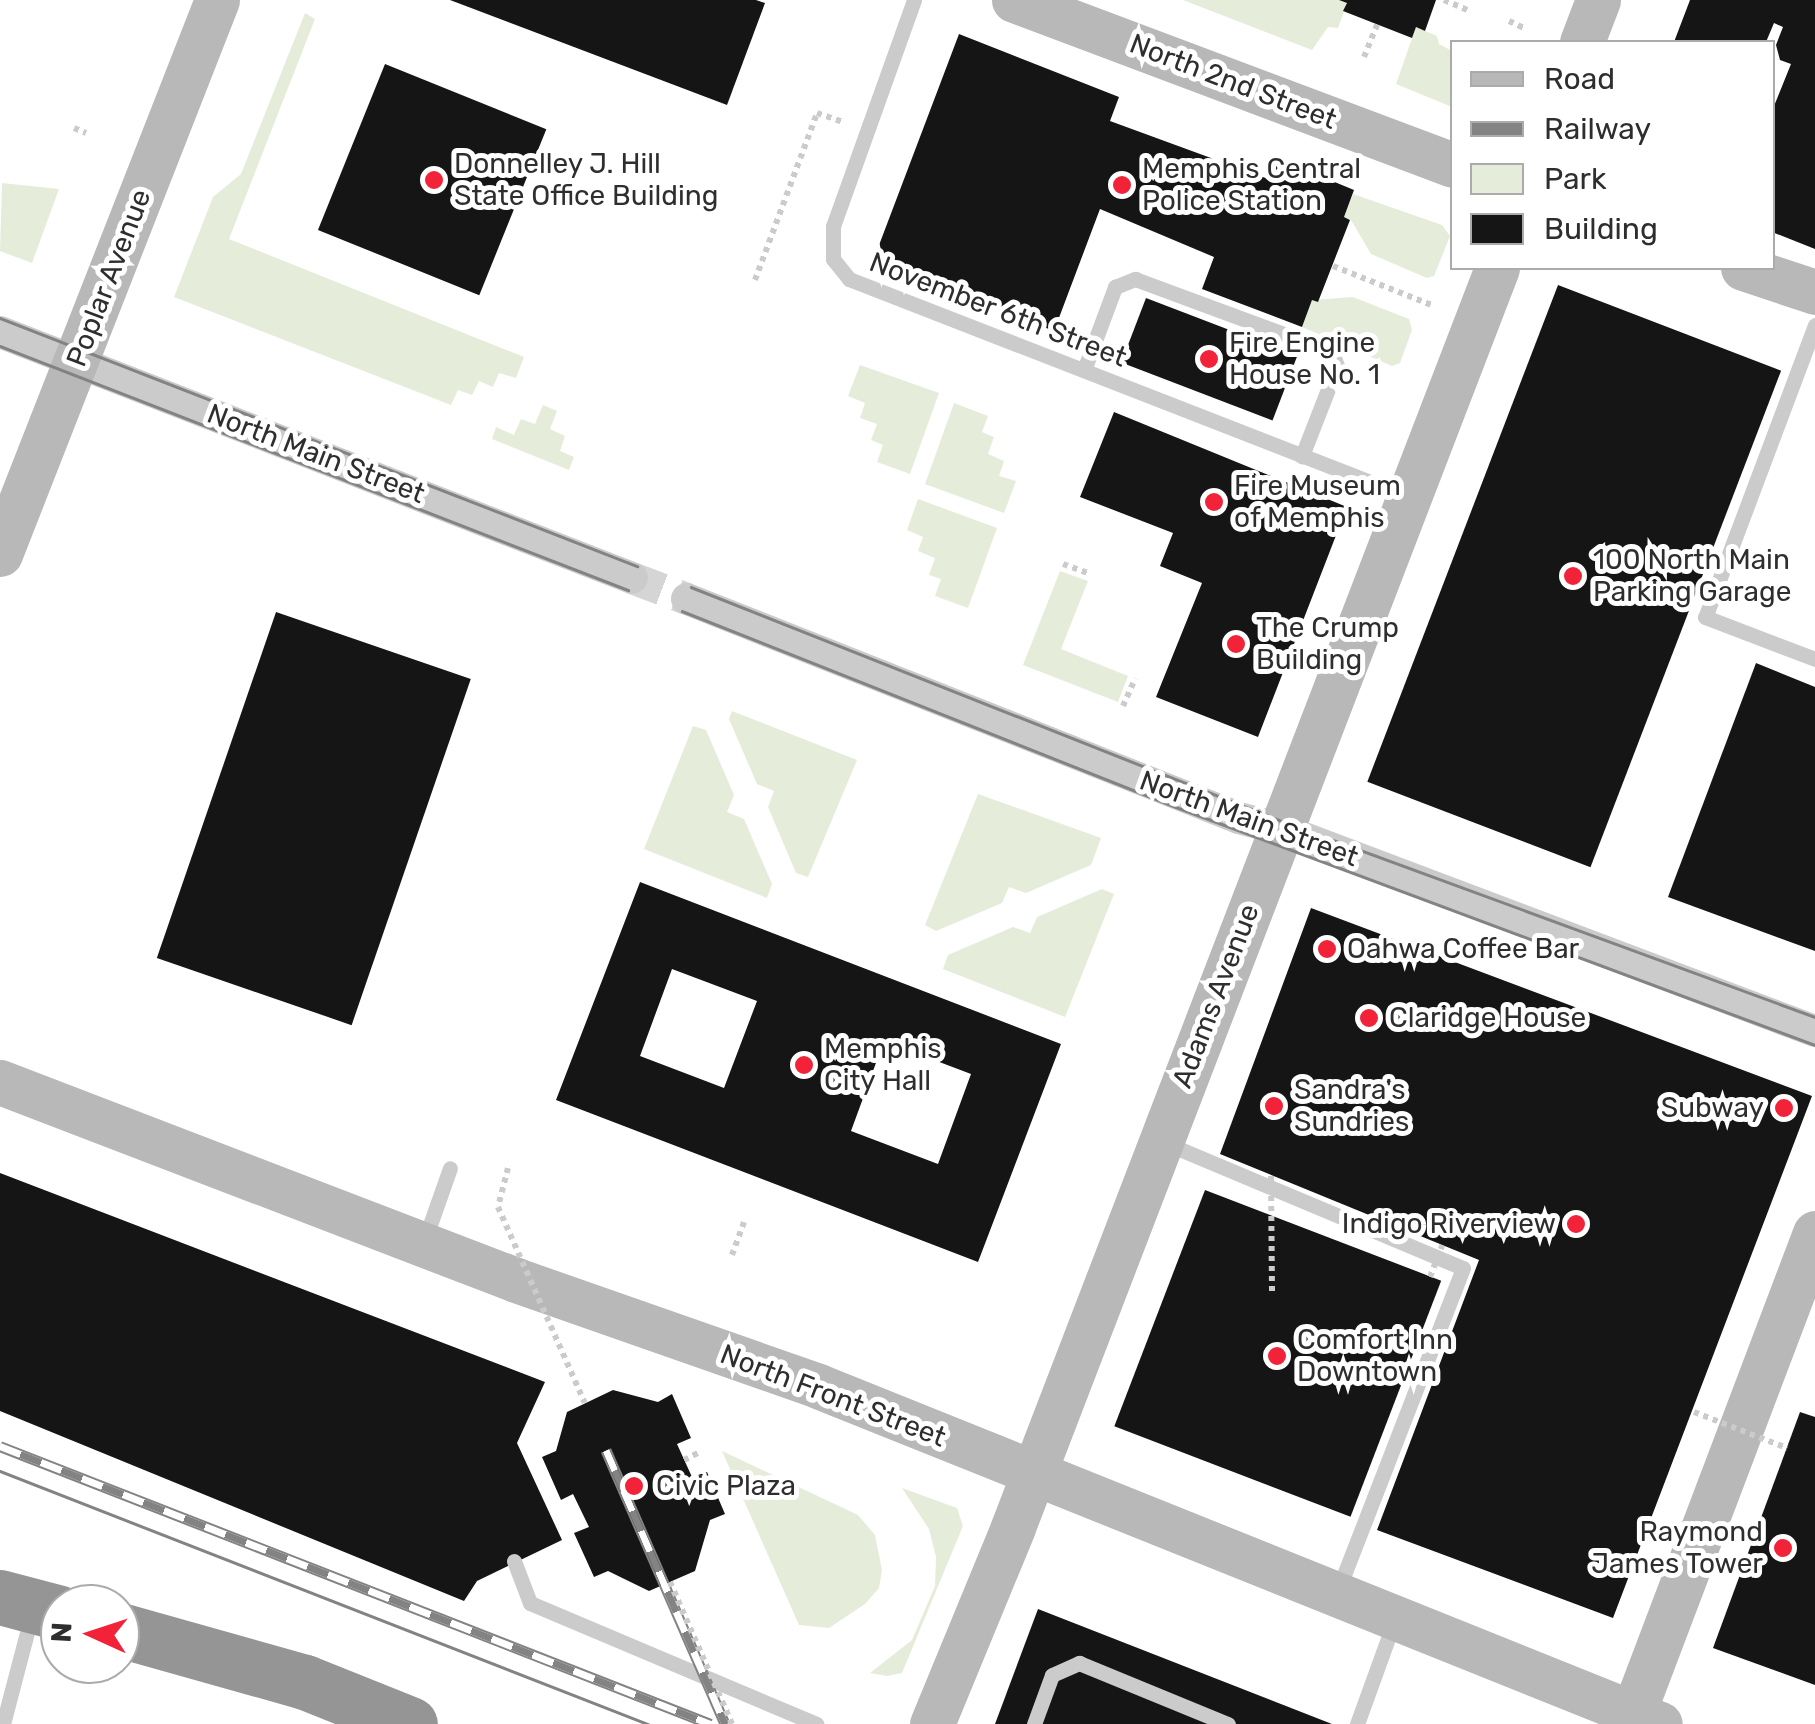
<!DOCTYPE html>
<style>
body{margin:0}
#map{position:relative;width:1815px;height:1724px;overflow:hidden;background:#fff;font-family:Rubik,sans-serif}
div>[style]{position:absolute}
.green>*{inset:0;background:#e5edda}
.building>*{inset:0;background:#151515;transform-origin:0 0}
.street-tunnel>*{height:32px;margin-top:-16px;transform-origin:0;background:repeating-linear-gradient(90deg,#d5d5d5 0 32px,transparent 0 48px)}
.path>*{height:6px;margin-top:-3px;transform-origin:0;background:repeating-linear-gradient(90deg,#cbcbcb 0 5px,transparent 0 10px)}
.lane>*{height:15px;margin:-7.5px;padding:0 7.5px;transform-origin:7.5px;border-radius:7.5px;background:#cbcbcb}
.street>*{height:32px;margin:-16px;padding:0 16px;transform-origin:16px;border-radius:16px;background:#cbcbcb}
.secondary>*{height:45px;margin:-22.5px;padding:0 22.5px;transform-origin:22.5px;border-radius:22.5px;background:#b8b8b8}
.highway>*{height:55px;margin:-27.5px;padding:0 27.5px;transform-origin:27.5px;border-radius:27.5px;background:#959595}
.tram>*{height:2.5px;margin:-1.25px;padding:0 1.25px;transform-origin:1.25px;border-radius:1.25px;background:#838383}
.rail>*{height:11px;margin-top:-5.5px;transform-origin:0;background:repeating-linear-gradient(90deg,#fff 0 22px,#838383 0 44px);box-sizing:border-box;border-block:2px solid #838383}
.path-bridge>*{height:6px;margin-top:-3px;transform-origin:0;background:repeating-linear-gradient(90deg,#cbcbcb 0 5px,transparent 0 10px)}
.dots>*{width:28px;height:28px;translate:-50% -50%;box-sizing:border-box;border:5px solid #fff;border-radius:50%}
span{translate:-50% -50%;white-space:nowrap;text-align:center;line-height:1.15;-webkit-text-stroke:10px #fff;paint-order:stroke}
.street-label{font-size:28px;color:#2e2e2e}
.poi-label{font-size:28px;color:#2e2e2e}
.left{translate:0 -50%;text-align:left}
.right{translate:-100% -50%;text-align:right}
.legend{position:absolute;left:1450px;top:40px;width:325px;height:230px;box-sizing:border-box;background:#fff;border:2px solid #ababab;margin:0;padding:12px 18px;list-style:none;font-size:30px;color:#2e2e2e}
.legend li{display:flex;align-items:center;gap:20px;height:50px}
.legend b{width:50px;border:2px solid #ababab}
.north{position:absolute;left:40px;top:1584px;width:100px;height:100px;box-sizing:border-box;background:#fff;border:2px solid #ababab;border-radius:50%;rotate:273deg;font-size:28px;font-weight:700;line-height:40px;text-align:center;color:#2e2e2e}
.north::after{content:'';display:block;margin:auto;width:35px;height:45px;background:#f22339;clip-path:polygon(50% 0,100% 100%,50% 72%,0 100%)}
</style>
<div id="map">
<div class="green">
<div style="clip-path:polygon(1183px 0,1339px 0,1347px 3px,1338px 28px,1328px 27px,1312px 50px)"></div>
<div style="clip-path:polygon(305px 13px,315px 19px,229px 239px,524px 357px,516px 378px,499px 373px,493px 387px,479px 381px,472px 395px,458px 390px,451px 405px,174px 297px,213px 197px,241px 174px)"></div>
<div style="clip-path:polygon(1416px 27px,1437px 36px,1439px 44px,1452px 51px,1452px 107px,1396px 84px)"></div>
<div style="clip-path:polygon(2px 183px,59px 189px,32px 263px,0 251px)"></div>
<div style="clip-path:polygon(1353px 194px,1442px 225px,1450px 236px,1434px 276px,1427px 278px,1371px 254px,1351px 220px,1344px 217px)"></div>
<div style="clip-path:polygon(1353px 297px,1409px 319px,1412px 330px,1400px 363px,1392px 366px,1302px 327px,1312px 300px)"></div>
<div style="clip-path:polygon(860px 365px,939px 393px,910px 474px,877px 462px,883px 445px,871px 440px,877px 424px,860px 418px,865px 403px,848px 396px)"></div>
<div style="clip-path:polygon(954px 403px,988px 416px,982px 432px,994px 437px,988px 454px,1004px 461px,999px 476px,1016px 481px,1004px 513px,925px 484px)"></div>
<div style="clip-path:polygon(543px 405px,557px 411px,550px 429px,565px 436px,560px 451px,574px 457px,569px 470px,492px 439px,496px 427px,514px 435px,521px 419px,535px 424px)"></div>
<div style="clip-path:polygon(918px 499px,997px 528px,968px 608px,935px 596px,941px 579px,929px 575px,935px 558px,918px 551px,923px 537px,907px 530px)"></div>
<div style="clip-path:polygon(1060px 571px,1088px 581px,1061px 649px,1128px 676px,1118px 702px,1023px 665px)"></div>
<div style="clip-path:polygon(732px 711px,857px 760px,808px 877px,796px 873px,768px 807px,774px 791px,757px 784px,729px 719px)"></div>
<div style="clip-path:polygon(693px 726px,706px 730px,734px 795px,727px 812px,744px 819px,772px 884px,767px 898px,644px 849px)"></div>
<div style="clip-path:polygon(978px 794px,1101px 838px,1091px 865px,1026px 893px,1009px 887px,1002px 903px,936px 931px,925px 925px)"></div>
<div style="clip-path:polygon(1102px 889px,1114px 894px,1065px 1017px,943px 969px,948px 955px,1013px 927px,1030px 933px,1037px 917px)"></div>
<div style="clip-path:polygon(722px 1451px,858px 1515px,875px 1535px,882px 1570px,879px 1588px,865px 1604px,829px 1628px,799px 1625px)"></div>
<div style="clip-path:polygon(902px 1488px,957px 1508px,963px 1526px,902px 1673px,887px 1676px,870px 1673px,912px 1640px,935px 1586px,936px 1557px,929px 1529px)"></div>
</div>
<div class="building">
<div style="clip-path:polygon(450px 0,756px 0,765px 3px,727px 105px)"></div>
<div style="clip-path:polygon(1339px 0,1436px 0,1425px 31px,1416px 27px,1412px 38px,1343px 11px,1347px 3px)"></div>
<div style="clip-path:polygon(1690px 0,1815px 0,1815px 249px,1772px 232px,1772px 111px,1791px 64px,1780px 60px,1776px 45px,1783px 27px,1774px 23px,1766px 42px,1674px 42px)"></div>
<div style="clip-path:polygon(959px 34px,1119px 97px,1110px 121px,1271px 180px,1279px 159px,1354px 190px,1344px 217px,1350px 220px,1318px 302px,1312px 300px,1302px 327px,1202px 289px,1214px 257px,1100px 209px,1054px 331px,873px 261px)"></div>
<div style="left:385px;top:64px;width:174px;height:179px;rotate:22deg"></div>
<div style="left:1558px;top:285px;width:239px;height:532px;rotate:21deg"></div>
<div style="left:1146px;top:298px;width:162px;height:69px;rotate:21deg"></div>
<div style="clip-path:polygon(1114px 412px,1347px 507px,1258px 737px,1156px 697px,1202px 583px,1160px 566px,1173px 533px,1080px 497px)"></div>
<div style="left:276px;top:612px;width:206px;height:366px;rotate:19deg"></div>
<div style="clip-path:polygon(1756px 663px,1815px 687px,1815px 951px,1668px 897px)"></div>
<div style="clip-path:polygon(evenodd,640px 882px,1061px 1044px,978px 1262px,556px 1100px,640px 882px,672px 969px,757px 1001px,724px 1088px,640px 1056px,672px 969px,640px 882px,884px 1041px,971px 1074px,938px 1164px,851px 1131px,884px 1041px)"></div>
<div style="clip-path:polygon(1311px 908px,1812px 1096px,1613px 1618px,1377px 1530px,1479px 1260px,1220px 1154px)"></div>
<div style="clip-path:polygon(0 1173px,545px 1382px,517px 1443px,562px 1540px,477px 1581px,464px 1601px,0 1411px)"></div>
<div style="left:1205px;top:1190px;width:253px;height:253px;rotate:21deg"></div>
<div style="clip-path:polygon(613px 1390px,658px 1402px,672px 1394px,691px 1438px,677px 1444px,692px 1477px,707px 1472px,725px 1514px,710px 1520px,695px 1571px,649px 1591px,608px 1571px,594px 1577px,574px 1533px,589px 1527px,573px 1494px,561px 1500px,542px 1457px,556px 1451px,567px 1412px)"></div>
<div style="clip-path:polygon(1800px 1412px,1815px 1417px,1815px 1685px,1713px 1648px)"></div>
<div style="clip-path:polygon(1038px 1609px,1332px 1724px,995px 1724px)"></div>
</div>
<div class="street-tunnel">
<div style="left:632px;top:578px;width:59px;rotate:20.9deg"></div>
</div>
<div class="path">
<div style="left:1444px;top:0;width:28px;rotate:23deg"></div>
<div style="left:1509px;top:21px;width:17px;rotate:25deg"></div>
<div style="left:1364px;top:57px;width:35px;rotate:-68deg"></div>
<div style="left:74px;top:128px;width:13px;rotate:23deg"></div>
<div style="left:1333px;top:266px;width:109px;rotate:21.6deg"></div>
<div style="left:755px;top:280px;width:178px;rotate:-69.6deg"></div>
<div style="left:817px;top:113px;width:28px;rotate:19deg"></div>
<div style="left:1063px;top:564px;width:29px;rotate:20deg"></div>
<div style="left:1123px;top:706px;width:30px;rotate:-66deg"></div>
<div style="left:732px;top:1255px;width:37px;rotate:-70deg"></div>
<div style="left:684px;top:1460px;width:18px;rotate:-27deg"></div>
</div>
<div class="lane">
<div style="left:914px;top:0;width:240px;rotate:109.7deg"></div>
<div style="left:833px;top:226px;width:33px;rotate:90deg"></div>
<div style="left:833px;top:259px;width:26px;rotate:51deg"></div>
<div style="left:849px;top:279px;width:596px;rotate:21.27deg"></div>
<div style="left:1815px;top:325px;width:312px;rotate:110.6deg"></div>
<div style="left:1705px;top:617px;width:118px;rotate:20.9deg"></div>
<div style="left:1084px;top:370px;width:89px;rotate:-69.5deg"></div>
<div style="left:1115px;top:287px;width:22px;rotate:-22deg"></div>
<div style="left:1135px;top:279px;width:210px;rotate:20.3deg"></div>
<div style="left:1332px;top:352px;width:15px;rotate:70deg"></div>
<div style="left:1337px;top:366px;width:97px;rotate:111.3deg"></div>
<div style="left:1163px;top:1142px;width:325px;rotate:22.8deg"></div>
<div style="left:1463px;top:1268px;width:346px;rotate:111.2deg"></div>
<div style="left:425px;top:1239px;width:75px;rotate:-70.6deg"></div>
<div style="left:514px;top:1561px;width:45px;rotate:69.1deg"></div>
<div style="left:530px;top:1603px;width:311px;rotate:22.9deg"></div>
<div style="left:3px;top:1724px;width:111px;rotate:-75.3deg"></div>
<div style="left:1034px;top:1724px;width:52px;rotate:-69.8deg"></div>
<div style="left:1052px;top:1675px;width:30px;rotate:-24deg"></div>
<div style="left:1079px;top:1663px;width:161px;rotate:22.3deg"></div>
<div style="left:1357px;top:1724px;width:109px;rotate:-70.1deg"></div>
</div>
<div class="street">
<div style="left:0;top:332px;width:678px;rotate:21.27deg"></div>
<div style="left:687px;top:599px;width:594px;rotate:21.64deg"></div>
<div style="left:1239px;top:818px;width:42px;rotate:15deg"></div>
<div style="left:1280px;top:829px;width:572px;rotate:20.69deg"></div>
</div>
<div class="secondary">
<div style="left:1014px;top:0;width:468px;rotate:20.6deg"></div>
<div style="left:1582px;top:42px;width:45px;rotate:-69.1deg"></div>
<div style="left:1743px;top:268px;width:76px;rotate:18.4deg"></div>
<div style="left:0;top:554px;width:595px;rotate:-68.61deg"></div>
<div style="left:0;top:1082px;width:553px;rotate:20.99deg"></div>
<div style="left:516px;top:1280px;width:320px;rotate:19.3deg"></div>
<div style="left:818px;top:1386px;width:907px;rotate:21.87deg"></div>
<div style="left:932px;top:1724px;width:213px;rotate:-67.6deg"></div>
<div style="left:1013px;top:1527px;width:1349px;rotate:-68.97deg"></div>
<div style="left:1629px;top:1724px;width:525px;rotate:-69.25deg"></div>
</div>
<div class="highway">
<div style="left:0;top:1597px;width:62px;rotate:14.9deg"></div>
<div style="left:120px;top:1630px;width:192px;rotate:15.7deg"></div>
<div style="left:305px;top:1682px;width:113px;rotate:21.8deg"></div>
</div>
<div class="tram">
<div style="left:0;top:318px;width:684px;rotate:21.27deg"></div>
<div style="left:0;top:346px;width:674px;rotate:21.23deg"></div>
<div style="left:691px;top:587px;width:638px;rotate:21.62deg"></div>
<div style="left:1284px;top:822px;width:566px;rotate:20.16deg"></div>
<div style="left:682px;top:611px;width:531px;rotate:21.64deg"></div>
<div style="left:1176px;top:807px;width:682px;rotate:20.43deg"></div>
<div style="left:0;top:1471px;width:696px;rotate:21.33deg"></div>
</div>
<div class="rail">
<div style="left:0;top:1446px;width:763px;rotate:21.36deg"></div>
<div style="left:606px;top:1450px;width:299px;rotate:66.5deg"></div>
</div>
<div class="path-bridge">
<div style="left:508px;top:1168px;width:40px;rotate:104.4deg"></div>
<div style="left:498px;top:1207px;width:214px;rotate:66.1deg"></div>
<div style="left:1271px;top:1176px;width:116px;rotate:89.5deg"></div>
<div style="left:1430px;top:1277px;width:34px;rotate:-69deg"></div>
<div style="left:1694px;top:1412px;width:100px;rotate:21.2deg"></div>
<div style="left:670px;top:1582px;width:155px;rotate:66.4deg"></div>
</div>
<div class="dots">
<div style="left:434px;top:180px;background:#f22339"></div>
<div style="left:1122px;top:185px;background:#f22339"></div>
<div style="left:1209px;top:359px;background:#f22339"></div>
<div style="left:1214px;top:502px;background:#f22339"></div>
<div style="left:1573px;top:576px;background:#f22339"></div>
<div style="left:1236px;top:644px;background:#f22339"></div>
<div style="left:1327px;top:949px;background:#f22339"></div>
<div style="left:1369px;top:1018px;background:#f22339"></div>
<div style="left:804px;top:1065px;background:#f22339"></div>
<div style="left:1274px;top:1106px;background:#f22339"></div>
<div style="left:1784px;top:1108px;background:#f22339"></div>
<div style="left:1576px;top:1224px;background:#f22339"></div>
<div style="left:1277px;top:1356px;background:#f22339"></div>
<div style="left:634px;top:1486px;background:#f22339"></div>
<div style="left:1783px;top:1548px;background:#f22339"></div>
</div>
<div class="street-label">
<span style="left:1233px;top:82px;rotate:21deg">North 2nd Street</span>
<span style="left:109px;top:278px;rotate:-69deg">Poplar Avenue</span>
<span style="left:998px;top:310px;rotate:21deg">November 6th Street</span>
<span style="left:316px;top:454px;rotate:21deg">North Main Street</span>
<span style="left:1249px;top:819px;rotate:20deg">North Main Street</span>
<span style="left:1216px;top:996px;rotate:-69deg">Adams Avenue</span>
<span style="left:833px;top:1396px;rotate:21deg">North Front Street</span>
</div>
<div class="poi-label">
<span class="left" style="left:454px;top:180px">Donnelley J. Hill<br>State Office Building</span>
<span class="left" style="left:1142px;top:185px">Memphis Central<br>Police Station</span>
<span class="left" style="left:1229px;top:359px">Fire Engine<br>House No. 1</span>
<span class="left" style="left:1234px;top:502px">Fire Museum<br>of Memphis</span>
<span class="left" style="left:1593px;top:576px">100 North Main<br>Parking Garage</span>
<span class="left" style="left:1256px;top:644px">The Crump<br>Building</span>
<span class="left" style="left:1347px;top:949px">Oahwa Coffee Bar</span>
<span class="left" style="left:1389px;top:1018px">Claridge House</span>
<span class="left" style="left:824px;top:1065px">Memphis<br>City Hall</span>
<span class="left" style="left:1294px;top:1106px">Sandra's<br>Sundries</span>
<span class="right" style="left:1764px;top:1108px">Subway</span>
<span class="right" style="left:1556px;top:1224px">Indigo Riverview</span>
<span class="left" style="left:1297px;top:1356px">Comfort Inn<br>Downtown</span>
<span class="left" style="left:656px;top:1486px">Civic Plaza</span>
<span class="right" style="left:1763px;top:1548px">Raymond<br>James Tower</span>
</div>
<ul class="legend">
<li><b style="height:12px;background:#b8b8b8"></b>Road</li>
<li><b style="height:12px;background:#838383"></b>Railway</li>
<li><b style="height:28px;background:#e5edda"></b>Park</li>
<li><b style="height:28px;background:#151515"></b>Building</li>
</ul>
<div class="north">N</div>
</div>
